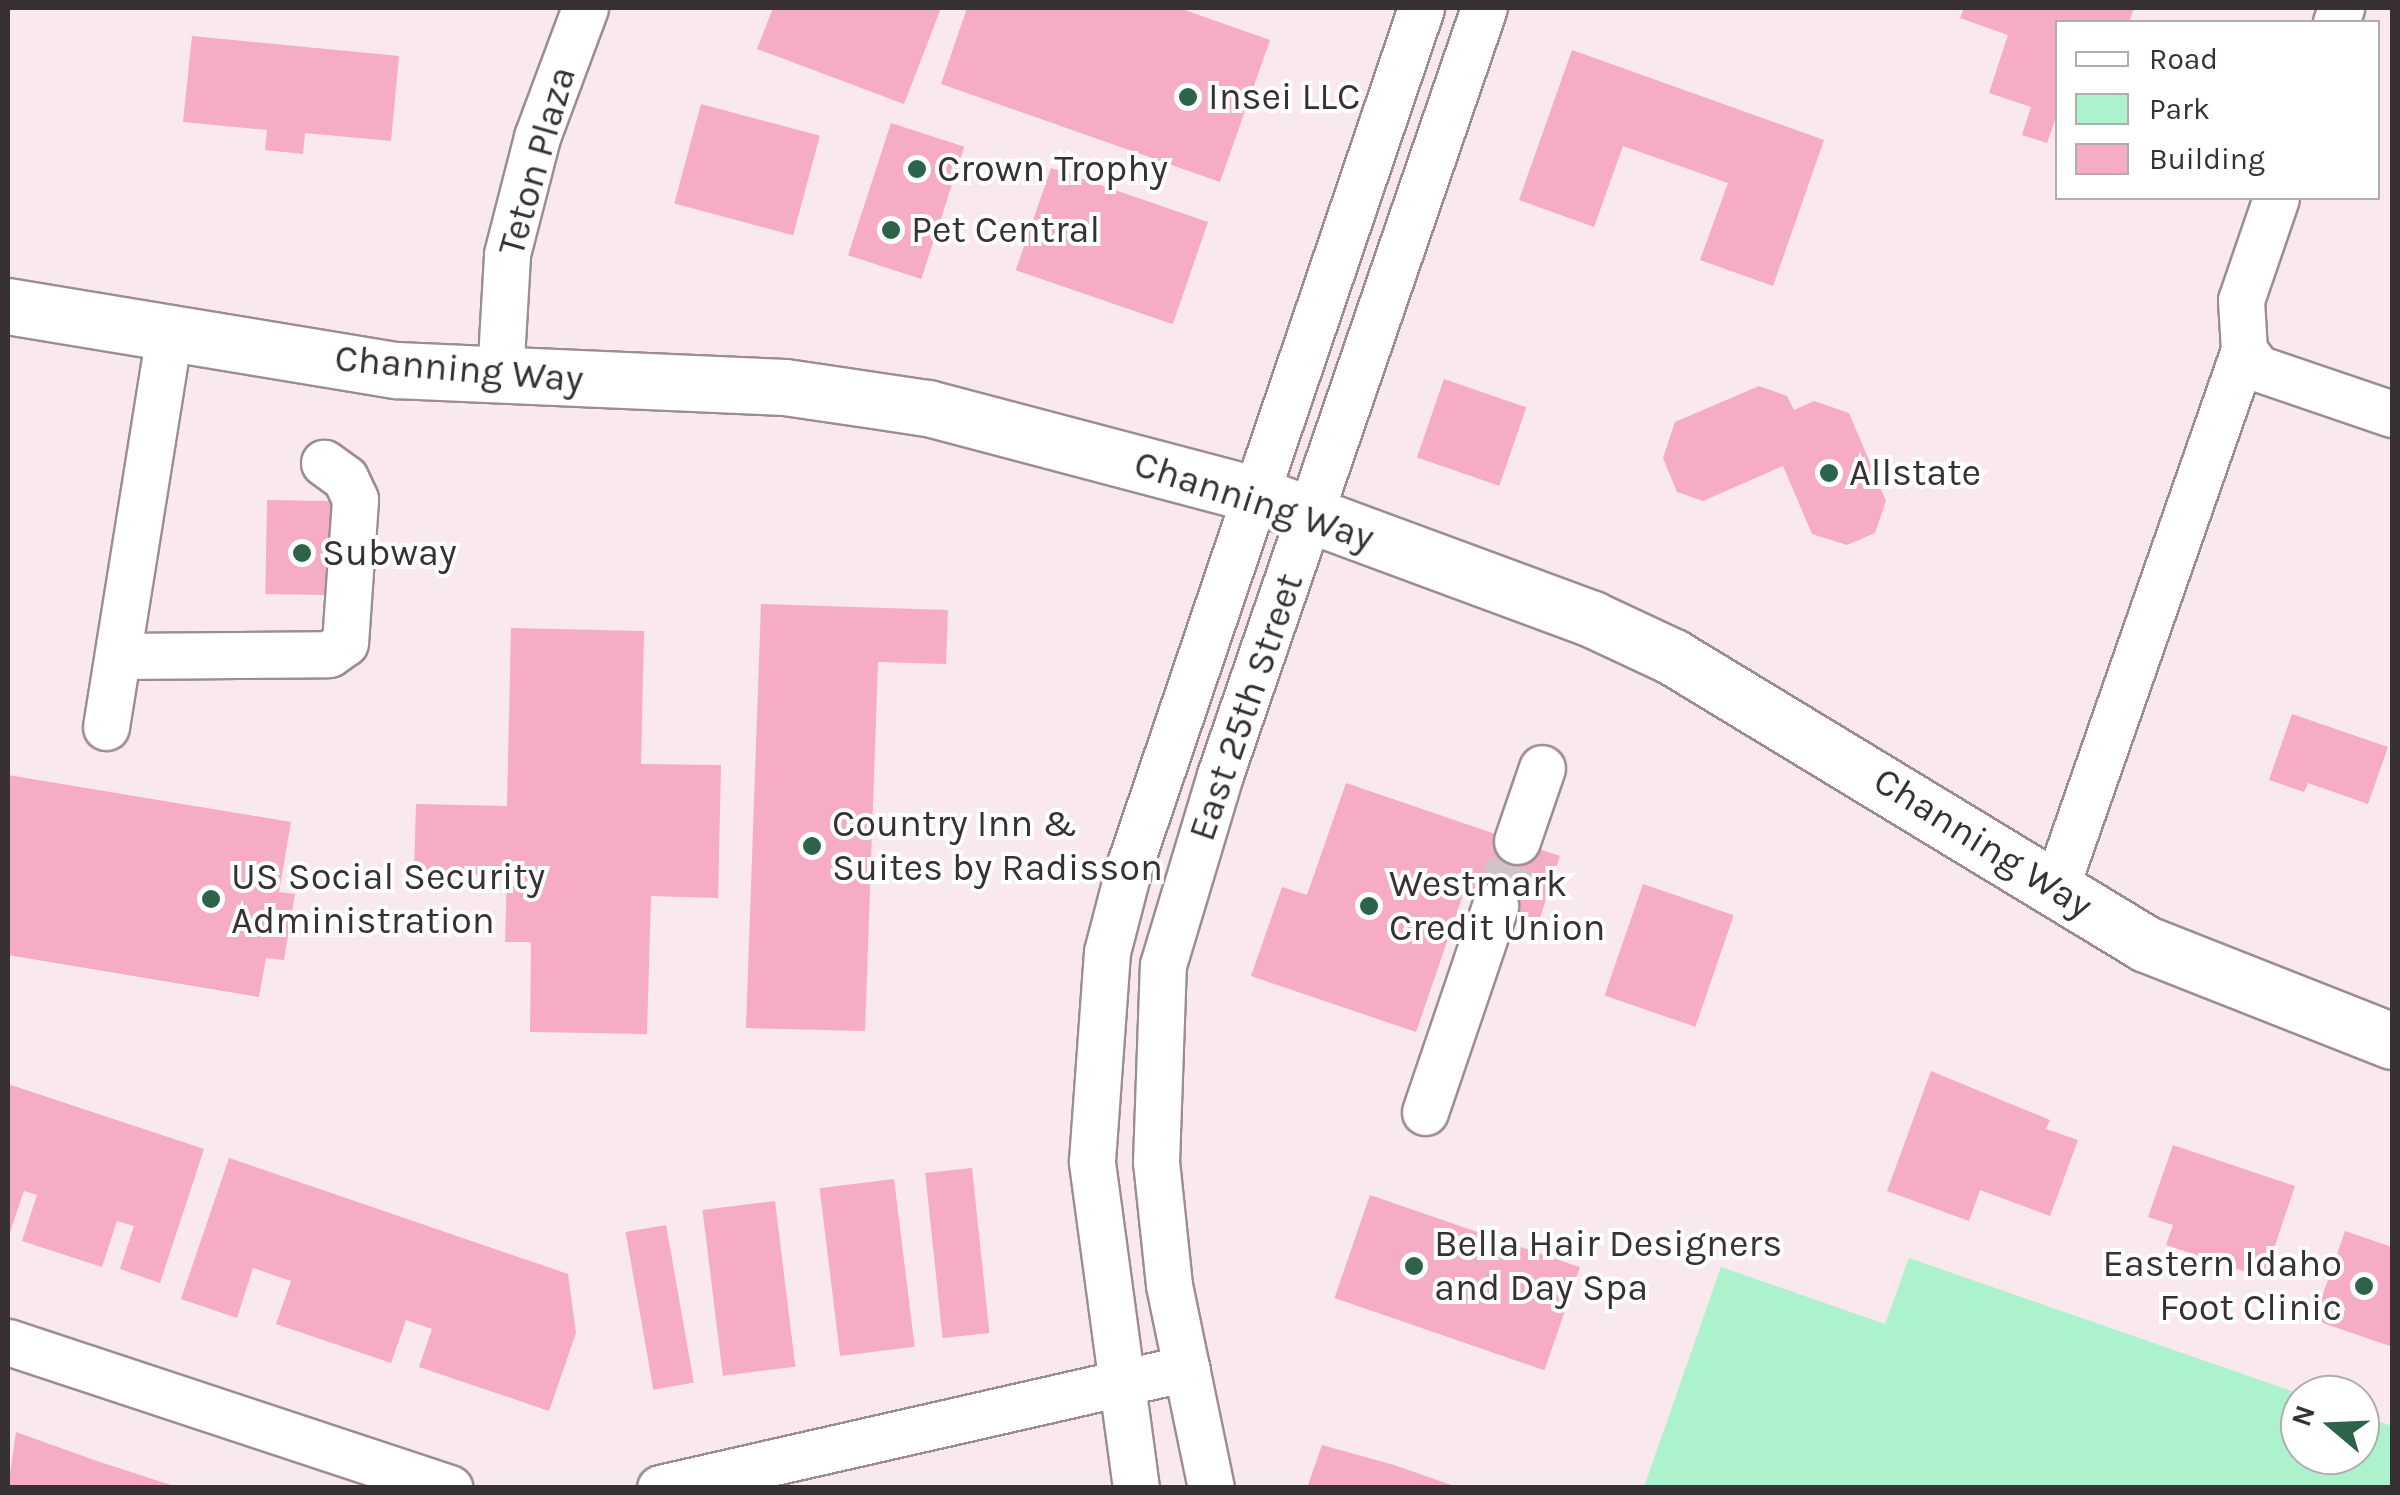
<!DOCTYPE html>
<style>
body{margin:0}
#map{position:relative;width:2400px;height:1495px;overflow:hidden;background:#f9e8ed;font-family:Karla,sans-serif}
div>[style]{position:absolute}
.green>*{inset:0;background:#acf2cd}
.building>*{inset:0;background:#f6acc4;transform-origin:0 0}
.minor-tunnel>*{height:45px;margin-top:-22.5px;transform-origin:0;background:repeating-linear-gradient(90deg,#d2c3c8 0 45px,transparent 0 67px)}
.roads{filter:drop-shadow(2px 0 #9c8d91) drop-shadow(-2px 0 #9c8d91) drop-shadow(0 2px #9c8d91) drop-shadow(0 -2px #9c8d91)}
.minor>*{height:45px;margin:-22.5px;padding:0 22.5px;transform-origin:22.5px;border-radius:22.5px;background:#fff}
.major>*{height:55px;margin:-27.5px;padding:0 27.5px;transform-origin:27.5px;border-radius:27.5px;background:#fff}
.dots>*{width:28px;height:28px;translate:-50% -50%;box-sizing:border-box;border:5px solid #fff;border-radius:50%}
span{translate:-50% -50%;white-space:nowrap;text-align:center;line-height:1.15;-webkit-text-stroke:8px #fff;paint-order:stroke}
.poi-label{font-size:38px;color:#373133}
.left{translate:0 -50%;text-align:left}
.right{translate:-100% -50%;text-align:right}
.street-label{font-size:38px;color:#373133}
.frame{position:absolute;inset:0;border:10px solid #373133;pointer-events:none}
.legend{position:absolute;left:2055px;top:20px;width:325px;height:180px;box-sizing:border-box;background:#fff;border:2px solid #afadad;margin:0;padding:12px 18px;list-style:none;font-size:30px;color:#373133}
.legend li{display:flex;align-items:center;gap:20px;height:50px}
.legend b{width:50px;border:2px solid #afadad}
.north{position:absolute;left:2280px;top:1375px;width:100px;height:100px;box-sizing:border-box;background:#fff;border:2px solid #afadad;border-radius:50%;rotate:289deg;font-size:28px;font-weight:700;line-height:40px;text-align:center;color:#373133}
.north::after{content:'';display:block;margin:auto;width:35px;height:45px;background:#2d6349;clip-path:polygon(50% 0,100% 100%,50% 72%,0 100%)}
</style>
<div id="map">
<div class="green">
<div style="clip-path:polygon(1909px 1258px,2303px 1395px,2300px 1455px,2360px 1455px,2360px 1415px,2392px 1426px,2392px 1487px,1644px 1487px,1721px 1267px,1885px 1324px)"></div>
</div>
<div class="building">
<div style="clip-path:polygon(773px 8px,941px 8px,904px 104px,757px 49px)"></div>
<div style="clip-path:polygon(967px 8px,1179px 8px,1270px 40px,1220px 182px,941px 84px)"></div>
<div style="clip-path:polygon(1964px 8px,2134px 8px,2129px 22px,2058px 22px,2058px 112px,2047px 143px,2022px 135px,2031px 107px,1989px 93px,2008px 35px,1960px 18px)"></div>
<div style="clip-path:polygon(192px 36px,399px 56px,391px 141px,305px 133px,303px 154px,265px 150px,267px 130px,183px 122px)"></div>
<div style="clip-path:polygon(1572px 50px,1824px 140px,1773px 286px,1700px 260px,1728px 183px,1623px 146px,1594px 227px,1519px 200px)"></div>
<div style="left:701px;top:104px;width:123px;height:103px;rotate:15deg"></div>
<div style="left:891px;top:123px;width:77px;height:139px;rotate:18deg"></div>
<div style="left:1051px;top:168px;width:166px;height:108px;rotate:19deg"></div>
<div style="left:1444px;top:379px;width:87px;height:83px;rotate:19deg"></div>
<div style="clip-path:polygon(1759px 386px,1787px 396px,1794px 410px,1814px 401px,1849px 413px,1886px 501px,1875px 533px,1847px 545px,1812px 534px,1783px 466px,1703px 501px,1677px 492px,1663px 458px,1675px 422px)"></div>
<div style="left:267px;top:500px;width:78px;height:94px;rotate:1deg"></div>
<div style="clip-path:polygon(761px 604px,948px 610px,946px 664px,878px 662px,865px 1031px,746px 1028px)"></div>
<div style="clip-path:polygon(511px 628px,644px 631px,641px 764px,721px 765px,718px 898px,651px 896px,647px 1034px,530px 1032px,531px 942px,505px 942px,507px 876px,414px 874px,416px 804px,507px 806px)"></div>
<div style="clip-path:polygon(2292px 714px,2388px 747px,2368px 804px,2308px 783px,2304px 792px,2269px 780px)"></div>
<div style="clip-path:polygon(8px 775px,291px 822px,279px 892px,295px 894px,284px 960px,266px 958px,259px 997px,8px 955px)"></div>
<div style="clip-path:polygon(1346px 783px,1560px 856px,1539px 921px,1463px 895px,1416px 1032px,1251px 976px,1282px 887px,1307px 895px)"></div>
<div style="left:1643px;top:884px;width:96px;height:118px;rotate:19deg"></div>
<div style="clip-path:polygon(1931px 1071px,2050px 1120px,2046px 1129px,2078px 1140px,2050px 1216px,1980px 1190px,1969px 1221px,1887px 1191px)"></div>
<div style="clip-path:polygon(8px 1084px,204px 1149px,160px 1283px,120px 1269px,134px 1226px,117px 1221px,102px 1267px,22px 1241px,37px 1195px,24px 1191px,8px 1238px)"></div>
<div style="clip-path:polygon(2173px 1145px,2295px 1186px,2264px 1278px,2166px 1245px,2173px 1225px,2148px 1217px)"></div>
<div style="clip-path:polygon(229px 1158px,568px 1274px,576px 1333px,549px 1411px,419px 1367px,432px 1329px,406px 1320px,391px 1363px,276px 1324px,291px 1281px,253px 1268px,237px 1318px,181px 1299px)"></div>
<div style="left:972px;top:1168px;width:166px;height:47px;rotate:84deg"></div>
<div style="left:894px;top:1179px;width:169px;height:75px;rotate:83deg"></div>
<div style="left:1370px;top:1195px;width:222px;height:109px;rotate:19deg"></div>
<div style="left:775px;top:1201px;width:167px;height:73px;rotate:83deg"></div>
<div style="left:666px;top:1225px;width:160px;height:41px;rotate:80deg"></div>
<div style="clip-path:polygon(2345px 1231px,2392px 1247px,2390px 1346px,2314px 1320px)"></div>
<div style="clip-path:polygon(16px 1432px,94px 1460px,180px 1488px,8px 1488px)"></div>
<div style="clip-path:polygon(1322px 1445px,1394px 1465px,1460px 1488px,1307px 1488px)"></div>
</div>
<div class="minor-tunnel">
<div style="left:1495px;top:906px;width:69px;rotate:-71.3deg"></div>
</div>
<div class="roads">
<div class="minor">
<div style="left:2336px;top:22px;width:15px;rotate:-70deg"></div>
<div style="left:2276px;top:198px;width:108px;rotate:108.9deg"></div>
<div style="left:2241px;top:300px;width:50px;rotate:86.6deg"></div>
<div style="left:2244px;top:350px;width:22px;rotate:54deg"></div>
<div style="left:2257px;top:368px;width:143px;rotate:18.8deg"></div>
<div style="left:500px;top:377px;width:123px;rotate:-86.7deg"></div>
<div style="left:507px;top:254px;width:121px;rotate:-75.6deg"></div>
<div style="left:537px;top:137px;width:138px;rotate:-69.6deg"></div>
<div style="left:118px;top:656px;width:211px;rotate:-0.5deg"></div>
<div style="left:329px;top:654px;width:19px;rotate:-35deg"></div>
<div style="left:345px;top:643px;width:144px;rotate:-86deg"></div>
<div style="left:355px;top:499px;width:23px;rotate:-115deg"></div>
<div style="left:345px;top:478px;width:26px;rotate:-144deg"></div>
<div style="left:106px;top:727px;width:399px;rotate:-80.9deg"></div>
<div style="left:1517px;top:841px;width:77px;rotate:-71.1deg"></div>
<div style="left:2055px;top:890px;width:572px;rotate:-70.71deg"></div>
<div style="left:1425px;top:1112px;width:218px;rotate:-71.2deg"></div>
<div style="left:8px;top:1342px;width:465px;rotate:18.3deg"></div>
<div style="left:660px;top:1488px;width:540px;rotate:-12.83deg"></div>
<div style="left:1136px;top:1488px;width:330px;rotate:-97.7deg"></div>
<div style="left:1092px;top:1161px;width:210px;rotate:-85.9deg"></div>
<div style="left:1107px;top:952px;width:91px;rotate:-75.4deg"></div>
<div style="left:1130px;top:864px;width:904px;rotate:-71.22deg"></div>
<div style="left:1211px;top:1488px;width:207px;rotate:-101.7deg"></div>
<div style="left:1169px;top:1285px;width:124px;rotate:-96deg"></div>
<div style="left:1156px;top:1162px;width:197px;rotate:-88deg"></div>
<div style="left:1163px;top:965px;width:198px;rotate:-73.3deg"></div>
<div style="left:1220px;top:775px;width:811px;rotate:-71.01deg"></div>
</div>
<div class="major">
<div style="left:8px;top:306px;width:393px;rotate:9.4deg"></div>
<div style="left:396px;top:370px;width:389px;rotate:2.5deg"></div>
<div style="left:785px;top:387px;width:145px;rotate:8.4deg"></div>
<div style="left:928px;top:408px;width:340px;rotate:14.8deg"></div>
<div style="left:1257px;top:495px;width:357px;rotate:20.3deg"></div>
<div style="left:1592px;top:619px;width:89px;rotate:25.1deg"></div>
<div style="left:1673px;top:657px;width:553px;rotate:31.25deg"></div>
<div style="left:2146px;top:944px;width:264px;rotate:21.5deg"></div>
</div>
</div>
<div class="dots">
<div style="left:1188px;top:97px;background:#2d6349"></div>
<div style="left:917px;top:169px;background:#2d6349"></div>
<div style="left:891px;top:230px;background:#2d6349"></div>
<div style="left:1829px;top:473px;background:#2d6349"></div>
<div style="left:302px;top:553px;background:#2d6349"></div>
<div style="left:812px;top:846px;background:#2d6349"></div>
<div style="left:211px;top:899px;background:#2d6349"></div>
<div style="left:1369px;top:906px;background:#2d6349"></div>
<div style="left:1414px;top:1266px;background:#2d6349"></div>
<div style="left:2364px;top:1286px;background:#2d6349"></div>
</div>
<div class="poi-label">
<span class="left" style="left:1208px;top:97px">Insei LLC</span>
<span class="left" style="left:937px;top:169px">Crown Trophy</span>
<span class="left" style="left:911px;top:230px">Pet Central</span>
<span class="left" style="left:1849px;top:473px">Allstate</span>
<span class="left" style="left:322px;top:553px">Subway</span>
<span class="left" style="left:832px;top:846px">Country Inn &amp;<br>Suites by Radisson</span>
<span class="left" style="left:231px;top:899px">US Social Security<br>Administration</span>
<span class="left" style="left:1389px;top:906px">Westmark<br>Credit Union</span>
<span class="left" style="left:1434px;top:1266px">Bella Hair Designers<br>and Day Spa</span>
<span class="right" style="left:2342px;top:1286px">Eastern Idaho<br>Foot Clinic</span>
</div>
<div class="street-label">
<span style="left:537px;top:161px;rotate:-74deg">Teton Plaza</span>
<span style="left:459px;top:369px;rotate:5deg">Channing Way</span>
<span style="left:1254px;top:501px;rotate:18deg">Channing Way</span>
<span style="left:1246px;top:707px;rotate:-71deg">East 25th Street</span>
<span style="left:1983px;top:843px;rotate:32deg">Channing Way</span>
</div>
<div class="frame"></div>
<ul class="legend">
<li><b style="height:12px;background:#fff"></b>Road</li>
<li><b style="height:28px;background:#acf2cd"></b>Park</li>
<li><b style="height:28px;background:#f6acc4"></b>Building</li>
</ul>
<div class="north">N</div>
</div>
